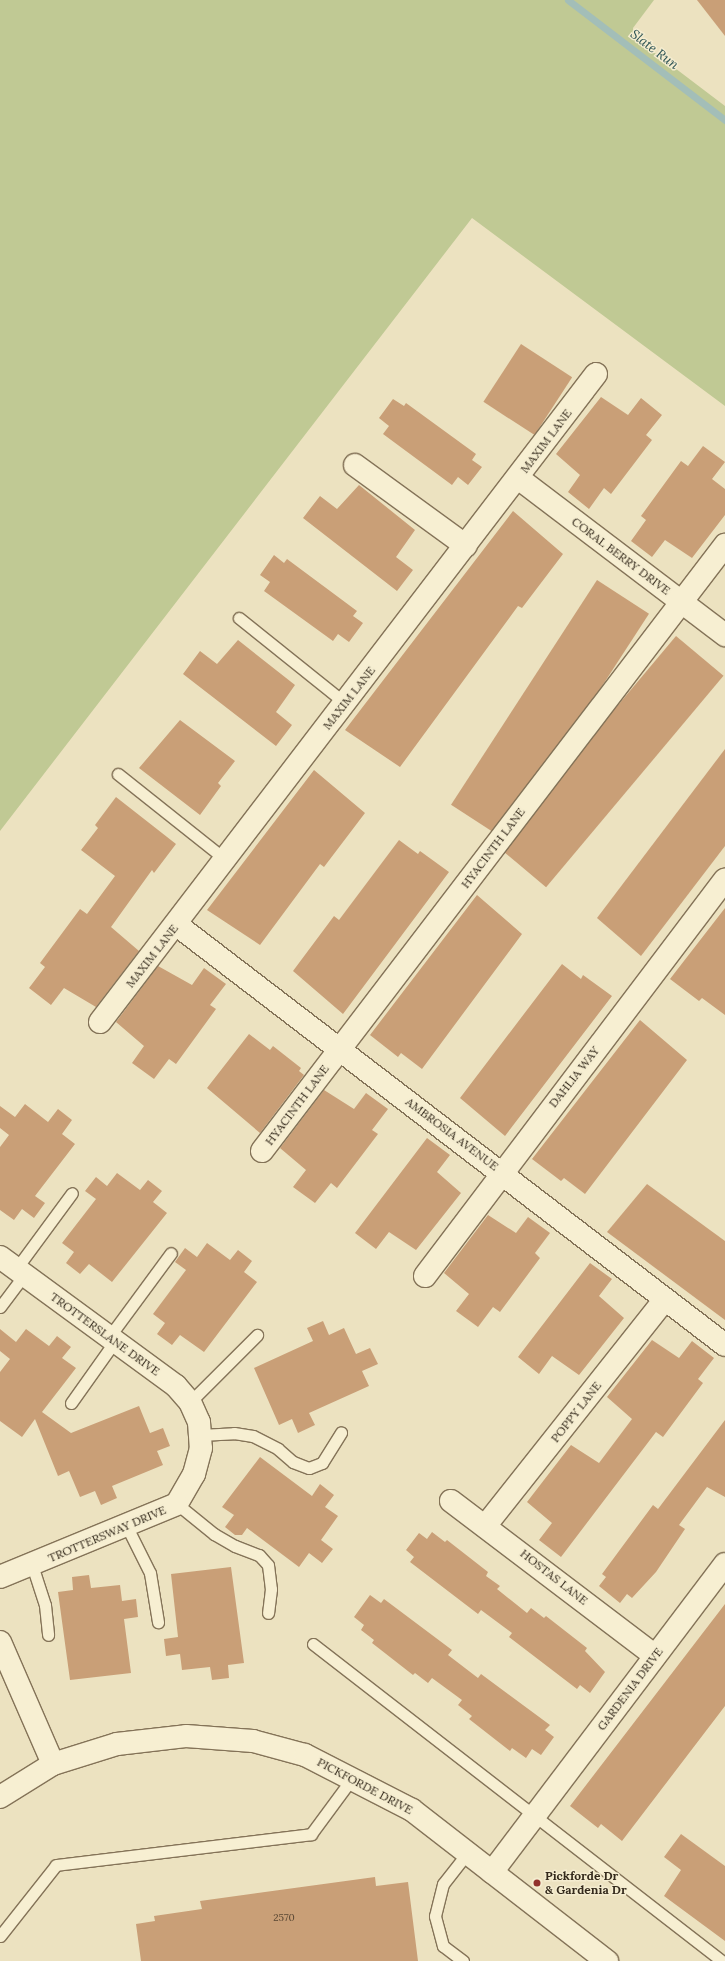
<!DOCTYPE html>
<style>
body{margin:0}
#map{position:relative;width:725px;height:1961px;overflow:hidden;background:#ece2c0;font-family:Lora,serif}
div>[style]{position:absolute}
.green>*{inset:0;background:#c0c994}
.stream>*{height:7px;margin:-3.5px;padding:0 3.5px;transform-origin:3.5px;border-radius:3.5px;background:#a3beb8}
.building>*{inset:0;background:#c99f77;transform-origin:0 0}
.roads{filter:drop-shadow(1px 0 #847358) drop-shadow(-1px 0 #847358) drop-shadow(0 1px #847358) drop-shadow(0 -1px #847358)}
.service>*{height:11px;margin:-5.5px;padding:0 5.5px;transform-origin:5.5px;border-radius:5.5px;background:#f7efd2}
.minor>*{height:22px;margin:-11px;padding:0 11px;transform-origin:11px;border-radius:11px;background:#f7efd2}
.dots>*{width:11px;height:11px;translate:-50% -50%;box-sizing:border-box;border:2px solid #f4eccf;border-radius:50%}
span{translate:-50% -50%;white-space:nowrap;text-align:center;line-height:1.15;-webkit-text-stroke:3px #f4eccf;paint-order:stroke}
.number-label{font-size:10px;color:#594733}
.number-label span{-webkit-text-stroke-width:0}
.street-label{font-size:12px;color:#342a1c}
.poi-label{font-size:12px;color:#342a1c;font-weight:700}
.left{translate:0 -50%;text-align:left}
.water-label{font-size:13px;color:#2c5354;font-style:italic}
</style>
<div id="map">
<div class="green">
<div style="clip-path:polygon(0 0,654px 0,633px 28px,634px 37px,725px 106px,725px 406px,472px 218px,0 831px)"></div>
</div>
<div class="stream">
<div style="left:568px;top:0;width:198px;rotate:37.4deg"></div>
</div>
<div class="building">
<div style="clip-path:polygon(697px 0,725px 0,725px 36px)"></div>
<div style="left:521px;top:344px;width:61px;height:69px;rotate:33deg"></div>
<div style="clip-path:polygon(601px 397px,628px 415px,641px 398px,662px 415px,646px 435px,652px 440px,611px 494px,604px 488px,589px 509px,568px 492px,580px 475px,556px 454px)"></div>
<div style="clip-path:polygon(393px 399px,404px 406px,406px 403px,476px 454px,472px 460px,482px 467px,468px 485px,458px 477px,452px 485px,383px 434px,389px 426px,379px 418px)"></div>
<div style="clip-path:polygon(703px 446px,725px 462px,712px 479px,725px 489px,725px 515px,692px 558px,665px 540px,652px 557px,631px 541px,646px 520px,641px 516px,681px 461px,688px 466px)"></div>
<div style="clip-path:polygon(359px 485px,415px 530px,396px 557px,413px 570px,397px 591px,303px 518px,320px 496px,337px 509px)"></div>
<div style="clip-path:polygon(513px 511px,563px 554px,522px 608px,518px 606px,400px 767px,345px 730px)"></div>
<div style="clip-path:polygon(274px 555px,284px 563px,287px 559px,357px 611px,353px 616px,363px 623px,349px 642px,338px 634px,333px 641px,264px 591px,270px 582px,260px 575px)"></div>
<div style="left:597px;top:580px;width:62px;height:268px;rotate:33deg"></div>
<div style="left:676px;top:636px;width:62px;height:276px;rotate:40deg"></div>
<div style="clip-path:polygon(238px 640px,295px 685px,276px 712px,292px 725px,276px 746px,183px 674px,200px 651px,217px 664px)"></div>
<div style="clip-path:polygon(180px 720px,235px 761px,218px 783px,221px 786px,200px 815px,139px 768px)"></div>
<div style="clip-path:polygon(725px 749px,725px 846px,641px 956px,597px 918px)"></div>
<div style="clip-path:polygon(314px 770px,365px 813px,324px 867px,320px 864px,260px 945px,207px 910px)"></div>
<div style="clip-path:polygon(116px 797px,176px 844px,154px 873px,152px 870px,111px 927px,139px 951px,96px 1007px,64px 988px,51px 1005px,29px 988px,45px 967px,40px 963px,80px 909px,87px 914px,115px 876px,81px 850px,98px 828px,95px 825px)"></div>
<div style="clip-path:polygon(399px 840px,418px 854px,420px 851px,449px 872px,343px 1014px,293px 971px,334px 916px,339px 920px)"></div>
<div style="clip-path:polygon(477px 895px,522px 934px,422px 1069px,401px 1053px,398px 1057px,370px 1035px)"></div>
<div style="clip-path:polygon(725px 908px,725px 1015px,702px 998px,699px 1001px,670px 979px)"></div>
<div style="clip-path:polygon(562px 964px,581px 979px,583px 975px,612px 996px,505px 1136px,460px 1098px)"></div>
<div style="clip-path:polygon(158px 966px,192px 985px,204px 968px,226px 984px,210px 1005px,216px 1009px,176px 1064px,169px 1059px,154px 1079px,132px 1063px,144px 1046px,116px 1022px)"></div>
<div style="clip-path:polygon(640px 1020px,687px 1060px,585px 1194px,564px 1178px,561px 1181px,532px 1159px)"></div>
<div style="clip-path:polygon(249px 1034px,270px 1050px,273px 1046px,301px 1068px,299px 1071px,304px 1075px,260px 1133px,207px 1088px)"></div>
<div style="clip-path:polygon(324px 1090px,354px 1109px,366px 1093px,388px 1109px,372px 1130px,378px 1134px,337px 1188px,331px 1183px,315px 1203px,293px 1187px,306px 1170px,280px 1148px)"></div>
<div style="clip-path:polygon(25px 1104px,48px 1122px,58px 1109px,72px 1120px,62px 1134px,75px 1144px,35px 1196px,45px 1203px,34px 1218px,22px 1209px,14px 1220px,0 1210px,0 1147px,9px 1135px,0 1128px,0 1106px,15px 1117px)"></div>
<div style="clip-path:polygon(427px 1138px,450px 1155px,437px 1172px,461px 1193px,416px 1250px,389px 1232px,376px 1249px,355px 1233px)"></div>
<div style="clip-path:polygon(117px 1173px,140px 1190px,148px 1180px,162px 1191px,153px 1202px,167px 1213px,112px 1282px,89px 1264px,80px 1274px,66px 1263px,74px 1252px,62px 1243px,96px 1199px,85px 1191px,96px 1177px,107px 1186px)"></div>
<div style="clip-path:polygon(647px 1184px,725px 1241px,725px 1320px,607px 1232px)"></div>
<div style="clip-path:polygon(488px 1215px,516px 1233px,528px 1217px,550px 1233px,535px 1253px,540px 1258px,500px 1312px,493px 1307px,478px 1327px,456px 1311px,469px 1294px,444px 1273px)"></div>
<div style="clip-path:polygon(207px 1243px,230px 1260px,238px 1250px,252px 1261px,244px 1272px,257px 1282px,204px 1352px,180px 1335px,172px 1345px,157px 1334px,165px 1323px,153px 1314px,186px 1270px,175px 1262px,185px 1248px,197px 1257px)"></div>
<div style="clip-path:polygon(590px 1263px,612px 1279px,599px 1296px,624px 1318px,579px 1375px,552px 1356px,539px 1374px,518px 1357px)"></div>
<div style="clip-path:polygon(323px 1321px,329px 1335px,344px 1328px,356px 1354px,370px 1348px,378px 1364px,362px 1371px,369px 1386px,309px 1413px,315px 1425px,298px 1433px,292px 1419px,279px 1425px,254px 1368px,313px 1341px,307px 1328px)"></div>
<div style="clip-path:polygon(0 1329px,16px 1342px,26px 1329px,49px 1346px,57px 1336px,71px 1347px,62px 1358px,76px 1368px,42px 1412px,71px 1433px,139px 1406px,150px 1433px,163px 1428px,170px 1446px,157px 1451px,163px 1465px,112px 1486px,117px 1498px,101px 1505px,95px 1491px,80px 1497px,69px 1471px,58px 1476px,35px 1419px,22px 1437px,0 1421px,0 1372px,10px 1359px,0 1351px)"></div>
<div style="clip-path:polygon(652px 1340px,679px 1358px,692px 1341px,714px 1358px,698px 1379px,703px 1383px,663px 1437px,656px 1432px,561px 1557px,539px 1540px,552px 1523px,527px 1502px,571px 1445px,599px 1463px,632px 1419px,607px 1397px)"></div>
<div style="clip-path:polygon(725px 1420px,725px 1497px,707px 1487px,679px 1525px,685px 1529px,656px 1572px,632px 1598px,627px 1594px,620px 1603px,599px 1586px,606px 1577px,602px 1574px,653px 1505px,658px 1509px)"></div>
<div style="clip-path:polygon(260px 1457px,312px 1496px,320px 1484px,334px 1495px,325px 1507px,338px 1516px,321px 1540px,333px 1549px,322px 1563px,309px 1553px,299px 1567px,247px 1528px,242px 1535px,235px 1535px,225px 1527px,234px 1515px,222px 1507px)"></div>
<div style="clip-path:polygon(432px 1532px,445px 1542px,447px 1540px,488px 1572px,486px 1576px,500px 1586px,497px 1589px,527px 1613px,531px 1608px,544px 1618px,546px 1616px,587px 1648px,585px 1651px,605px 1672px,590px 1693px,580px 1685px,577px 1689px,509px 1637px,512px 1633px,481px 1610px,478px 1614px,410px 1562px,414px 1557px,406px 1550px,419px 1533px,427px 1539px)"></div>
<div style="clip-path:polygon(231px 1567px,244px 1663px,228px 1665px,229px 1678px,212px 1680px,210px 1667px,182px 1670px,180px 1654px,166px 1656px,164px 1639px,178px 1637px,171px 1574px)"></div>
<div style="clip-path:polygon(89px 1575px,91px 1588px,120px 1585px,122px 1601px,136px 1599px,138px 1617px,124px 1619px,131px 1673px,70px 1680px,58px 1592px,73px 1590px,72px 1577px)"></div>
<div style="clip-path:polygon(370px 1595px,381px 1603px,384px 1599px,452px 1650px,448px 1655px,478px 1678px,481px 1674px,550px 1725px,545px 1730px,554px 1737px,541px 1755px,532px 1749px,526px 1758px,512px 1748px,510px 1751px,469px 1719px,472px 1716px,458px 1705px,462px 1700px,432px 1678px,428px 1683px,415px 1673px,413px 1675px,372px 1643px,374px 1640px,361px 1630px,364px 1625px,354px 1617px)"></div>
<div style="clip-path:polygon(725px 1604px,725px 1706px,622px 1841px,601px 1824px,598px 1828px,570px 1806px)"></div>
<div style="clip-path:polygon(681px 1834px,725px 1866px,725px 1941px,664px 1896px,681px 1870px,664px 1857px)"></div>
<div style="clip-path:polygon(375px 1877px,376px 1886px,408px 1882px,418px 1961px,141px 1961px,136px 1924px,155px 1921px,154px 1916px,202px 1909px,200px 1901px)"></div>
</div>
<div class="roads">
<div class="service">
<div style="left:239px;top:618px;width:136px;rotate:38.7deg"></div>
<div style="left:118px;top:774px;width:137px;rotate:38.5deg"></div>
<div style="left:16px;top:1269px;width:94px;rotate:-53.6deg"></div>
<div style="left:0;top:1307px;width:40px;rotate:-53deg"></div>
<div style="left:109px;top:1337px;width:104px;rotate:-53.6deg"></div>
<div style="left:190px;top:1402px;width:95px;rotate:-45deg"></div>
<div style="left:71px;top:1403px;width:76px;rotate:-54.6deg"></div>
<div style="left:200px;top:1435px;width:34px;rotate:-3deg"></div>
<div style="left:234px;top:1433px;width:19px;rotate:9deg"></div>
<div style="left:253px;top:1436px;width:28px;rotate:27deg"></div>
<div style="left:278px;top:1449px;width:20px;rotate:41deg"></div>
<div style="left:293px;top:1462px;width:17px;rotate:21deg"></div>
<div style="left:309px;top:1468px;width:14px;rotate:-21deg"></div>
<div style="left:322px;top:1463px;width:36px;rotate:-58deg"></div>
<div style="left:177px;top:1504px;width:48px;rotate:39deg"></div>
<div style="left:214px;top:1534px;width:24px;rotate:30deg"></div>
<div style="left:235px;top:1546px;width:26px;rotate:21deg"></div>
<div style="left:259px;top:1555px;width:13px;rotate:48deg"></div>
<div style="left:268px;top:1565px;width:24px;rotate:83deg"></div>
<div style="left:271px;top:1589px;width:24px;rotate:97deg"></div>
<div style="left:127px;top:1527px;width:51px;rotate:63.4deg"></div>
<div style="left:150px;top:1573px;width:50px;rotate:80.7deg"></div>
<div style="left:32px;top:1565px;width:42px;rotate:72deg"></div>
<div style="left:45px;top:1605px;width:30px;rotate:84deg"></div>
<div style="left:313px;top:1644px;width:517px;rotate:37.78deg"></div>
<div style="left:0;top:1936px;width:90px;rotate:-51.7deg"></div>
<div style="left:56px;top:1865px;width:257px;rotate:-6.9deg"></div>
<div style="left:311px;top:1834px;width:71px;rotate:-53.6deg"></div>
<div style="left:463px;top:1961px;width:25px;rotate:-143deg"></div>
<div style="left:443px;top:1946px;width:31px;rotate:-105deg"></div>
<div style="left:435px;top:1916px;width:33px;rotate:-76deg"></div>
<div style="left:443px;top:1884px;width:39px;rotate:-52deg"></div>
</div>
<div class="minor">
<div style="left:355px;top:465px;width:137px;rotate:36.1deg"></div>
<div style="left:518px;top:478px;width:260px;rotate:37.2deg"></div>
<div style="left:177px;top:925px;width:690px;rotate:37.47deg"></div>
<div style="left:100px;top:1022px;width:816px;rotate:-52.57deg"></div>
<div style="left:262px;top:1151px;width:763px;rotate:-52.62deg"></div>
<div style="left:0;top:1257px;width:218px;rotate:36.2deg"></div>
<div style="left:176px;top:1386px;width:21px;rotate:49deg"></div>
<div style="left:190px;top:1402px;width:22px;rotate:66deg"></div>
<div style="left:199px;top:1422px;width:26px;rotate:86deg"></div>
<div style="left:201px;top:1448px;width:27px;rotate:105deg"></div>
<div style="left:194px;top:1474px;width:34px;rotate:120deg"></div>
<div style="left:177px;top:1504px;width:191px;rotate:157.6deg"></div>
<div style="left:425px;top:1276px;width:497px;rotate:-52.9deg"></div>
<div style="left:451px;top:1501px;width:256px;rotate:37.2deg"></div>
<div style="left:486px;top:1525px;width:288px;rotate:-51.6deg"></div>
<div style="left:0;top:1642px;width:133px;rotate:66.5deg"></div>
<div style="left:0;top:1797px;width:62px;rotate:-31.9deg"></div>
<div style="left:53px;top:1764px;width:67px;rotate:-17.4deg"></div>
<div style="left:117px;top:1744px;width:69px;rotate:-6.6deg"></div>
<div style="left:186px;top:1736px;width:67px;rotate:4.3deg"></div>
<div style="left:253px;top:1741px;width:54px;rotate:15.1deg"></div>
<div style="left:305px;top:1755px;width:120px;rotate:27.2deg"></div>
<div style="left:412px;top:1810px;width:247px;rotate:37.8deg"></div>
<div style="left:492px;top:1872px;width:386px;rotate:-52.9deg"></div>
</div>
</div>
<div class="dots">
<div style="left:537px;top:1883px;background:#91312b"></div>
</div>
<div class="number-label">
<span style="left:284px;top:1918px">2570</span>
</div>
<div class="street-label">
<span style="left:546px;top:441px;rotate:-53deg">MAXIM LANE</span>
<span style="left:621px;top:556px;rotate:37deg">CORAL BERRY DRIVE</span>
<span style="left:349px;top:698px;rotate:-52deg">MAXIM LANE</span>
<span style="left:493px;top:848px;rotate:-53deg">HYACINTH LANE</span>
<span style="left:152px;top:956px;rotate:-52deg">MAXIM LANE</span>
<span style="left:574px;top:1077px;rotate:-52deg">DAHLIA WAY</span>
<span style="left:297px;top:1105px;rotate:-53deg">HYACINTH LANE</span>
<span style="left:452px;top:1134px;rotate:37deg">AMBROSIA AVENUE</span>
<span style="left:105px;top:1334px;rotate:36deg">TROTTERSLANE DRIVE</span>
<span style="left:576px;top:1412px;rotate:-52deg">POPPY LANE</span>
<span style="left:107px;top:1534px;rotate:-23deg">TROTTERSWAY DRIVE</span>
<span style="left:554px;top:1577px;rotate:38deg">HOSTAS LANE</span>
<span style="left:630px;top:1689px;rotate:-53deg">GARDENIA DRIVE</span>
<span style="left:365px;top:1786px;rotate:28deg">PICKFORDE DRIVE</span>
</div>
<div class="poi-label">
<span class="left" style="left:545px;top:1883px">Pickforde Dr<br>&amp; Gardenia Dr</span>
</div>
<div class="water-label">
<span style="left:654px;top:50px;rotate:37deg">Slate Run</span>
</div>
</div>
